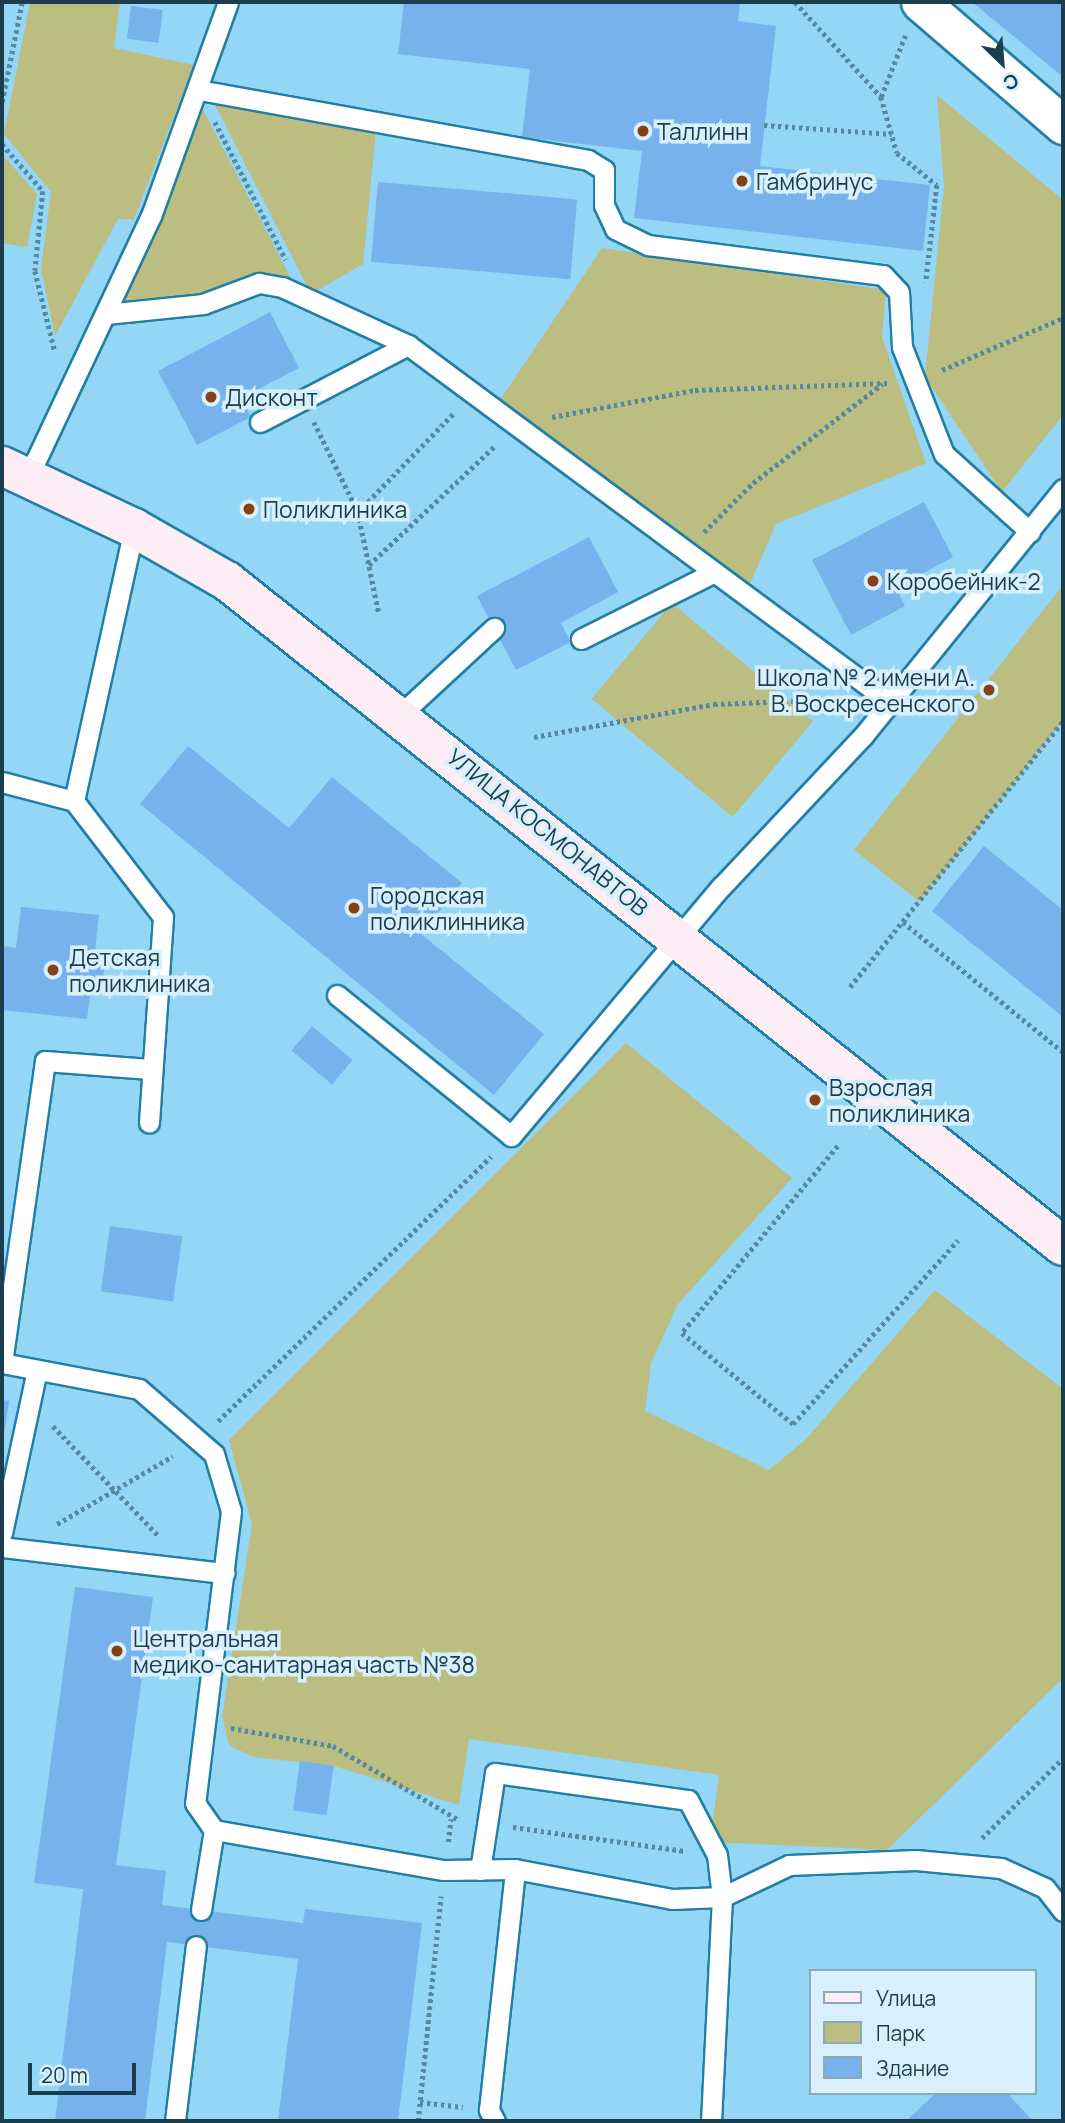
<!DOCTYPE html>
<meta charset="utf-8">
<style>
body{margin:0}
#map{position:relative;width:1065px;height:2123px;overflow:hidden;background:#93d6f5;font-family:Manrope,sans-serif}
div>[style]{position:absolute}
.green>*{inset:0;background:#bcbd80;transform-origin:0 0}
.building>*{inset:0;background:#77b2ec;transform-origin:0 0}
.path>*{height:4.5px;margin-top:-2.25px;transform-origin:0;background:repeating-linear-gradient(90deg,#5689a0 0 3.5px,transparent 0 7px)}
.roads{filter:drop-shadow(2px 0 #227fa4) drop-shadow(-2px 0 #227fa4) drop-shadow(0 2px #227fa4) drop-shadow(0 -2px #227fa4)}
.lane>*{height:19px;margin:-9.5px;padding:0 9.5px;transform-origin:9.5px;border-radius:9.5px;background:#fff}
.street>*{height:37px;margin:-18.5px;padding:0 18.5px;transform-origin:18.5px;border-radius:18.5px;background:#fff}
.secondary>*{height:38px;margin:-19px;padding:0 19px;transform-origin:19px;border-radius:19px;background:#fdeef5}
.dots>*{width:19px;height:19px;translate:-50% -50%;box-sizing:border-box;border:4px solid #d8f0fc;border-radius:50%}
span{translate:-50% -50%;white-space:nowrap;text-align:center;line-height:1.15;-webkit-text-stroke:7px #d8f0fc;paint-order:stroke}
.poi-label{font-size:23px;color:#1a3e4e}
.left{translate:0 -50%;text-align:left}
.right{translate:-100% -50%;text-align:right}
.street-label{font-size:23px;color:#1a3e4e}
.frame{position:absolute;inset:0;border:4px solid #1a3e4e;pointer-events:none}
.legend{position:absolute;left:809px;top:1969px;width:228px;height:126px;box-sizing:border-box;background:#d8f0fc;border:2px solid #8ca9b6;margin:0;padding:9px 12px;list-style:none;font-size:21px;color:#1a3e4e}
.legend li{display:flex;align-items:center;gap:14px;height:35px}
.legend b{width:35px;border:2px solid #8ca9b6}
.north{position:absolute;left:967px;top:28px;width:70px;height:70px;-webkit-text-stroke:5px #d8f0fc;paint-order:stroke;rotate:155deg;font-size:19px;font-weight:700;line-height:28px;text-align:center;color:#1a3e4e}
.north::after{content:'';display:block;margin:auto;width:24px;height:32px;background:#1a3e4e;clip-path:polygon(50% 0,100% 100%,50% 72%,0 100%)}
.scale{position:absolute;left:28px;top:2063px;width:108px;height:32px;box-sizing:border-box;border:4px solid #1a3e4e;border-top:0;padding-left:9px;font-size:21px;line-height:24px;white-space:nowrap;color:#1a3e4e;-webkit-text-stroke:5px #d8f0fc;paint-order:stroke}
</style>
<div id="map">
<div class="green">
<div style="clip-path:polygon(30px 2px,120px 2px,114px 48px,194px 65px,134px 219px,118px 219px,55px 336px,41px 269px,51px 192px,4px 134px)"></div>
<div style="clip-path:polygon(937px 95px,1063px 200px,1063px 415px,1002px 492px,925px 377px,944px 186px)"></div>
<div style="clip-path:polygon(213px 101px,376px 130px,363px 264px,311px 294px)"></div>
<div style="clip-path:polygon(201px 106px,296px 288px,115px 307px)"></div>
<div style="clip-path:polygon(2px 154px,37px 194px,27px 247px,2px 243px)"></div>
<div style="clip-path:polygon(602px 248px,886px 290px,882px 337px,926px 463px,776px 524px,749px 586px,500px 400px)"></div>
<div style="clip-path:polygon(1063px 585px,1063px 721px,920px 902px,854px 850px)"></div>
<div style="left:672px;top:603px;width:184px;height:125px;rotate:40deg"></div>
<div style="clip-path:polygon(626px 1043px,792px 1178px,678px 1304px,651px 1363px,645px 1411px,769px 1470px,807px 1438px,935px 1290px,1063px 1389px,1063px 1678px,887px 1850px,710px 1842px,719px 1775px,469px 1739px,459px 1805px,334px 1766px,253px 1757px,229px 1745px,222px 1717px,252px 1524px,229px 1440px)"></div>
</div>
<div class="building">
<div style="clip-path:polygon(404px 2px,740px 2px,738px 21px,776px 26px,760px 166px,930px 185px,923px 251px,634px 218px,642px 151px,522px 137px,530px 69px,398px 54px)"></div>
<div style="clip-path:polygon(972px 2px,1063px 2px,1063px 77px)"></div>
<div style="left:131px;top:6px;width:32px;height:33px;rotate:7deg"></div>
<div style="left:378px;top:182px;width:200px;height:80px;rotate:5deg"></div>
<div style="clip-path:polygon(270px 312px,299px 368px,241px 398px,251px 417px,197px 445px,158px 371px)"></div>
<div style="clip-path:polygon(924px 502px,953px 557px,896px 588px,905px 606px,851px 635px,812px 560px)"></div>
<div style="clip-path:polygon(589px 537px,618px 592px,561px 623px,571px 642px,516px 670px,477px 596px)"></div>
<div style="clip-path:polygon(188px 746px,289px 828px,332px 777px,462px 883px,421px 934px,544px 1034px,494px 1095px,140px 804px)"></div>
<div style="clip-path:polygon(984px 846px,1063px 910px,1063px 1017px,932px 911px)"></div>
<div style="clip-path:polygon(21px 907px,99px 915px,95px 950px,106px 951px,102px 990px,91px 988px,87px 1019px,2px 1010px,2px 946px,16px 948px)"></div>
<div style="left:312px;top:1026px;width:53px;height:32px;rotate:40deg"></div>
<div style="left:110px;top:1226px;width:73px;height:66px;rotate:8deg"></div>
<div style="clip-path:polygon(2px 1400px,9px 1401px,3px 1441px,2px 1441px)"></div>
<div style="clip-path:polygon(75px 1587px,153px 1597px,116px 1865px,166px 1871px,162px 1905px,303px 1923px,305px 1909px,422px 1923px,398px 2121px,278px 2121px,298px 1959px,167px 1942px,145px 2121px,55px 2121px,83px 1889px,34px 1883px)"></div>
<div style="left:300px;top:1761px;width:34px;height:50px;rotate:8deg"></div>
<div style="clip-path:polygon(936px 2093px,1007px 2093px,1033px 2121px,906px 2121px)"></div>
</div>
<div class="path">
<div style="left:795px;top:2px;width:128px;rotate:47.8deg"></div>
<div style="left:881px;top:97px;width:58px;rotate:74.1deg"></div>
<div style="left:897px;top:153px;width:51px;rotate:38.7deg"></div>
<div style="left:937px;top:185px;width:98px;rotate:96.5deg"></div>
<div style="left:881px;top:97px;width:66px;rotate:-68.5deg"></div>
<div style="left:2px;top:102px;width:102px;rotate:-78.7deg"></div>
<div style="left:215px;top:122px;width:155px;rotate:62.8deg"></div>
<div style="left:764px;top:125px;width:128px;rotate:4deg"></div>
<div style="left:2px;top:144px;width:62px;rotate:48.9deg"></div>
<div style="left:43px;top:191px;width:80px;rotate:95.7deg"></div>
<div style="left:35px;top:271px;width:83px;rotate:76.1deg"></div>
<div style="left:942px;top:370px;width:132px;rotate:-23.3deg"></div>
<div style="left:552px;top:417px;width:146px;rotate:-10.7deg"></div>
<div style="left:695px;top:390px;width:192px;rotate:-2.1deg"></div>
<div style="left:314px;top:422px;width:100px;rotate:63.9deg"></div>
<div style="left:358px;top:512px;width:103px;rotate:78.3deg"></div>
<div style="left:358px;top:512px;width:139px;rotate:-45.9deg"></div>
<div style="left:704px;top:532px;width:69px;rotate:-45deg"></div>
<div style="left:753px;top:483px;width:163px;rotate:-37.5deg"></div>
<div style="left:369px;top:565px;width:175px;rotate:-43.4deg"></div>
<div style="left:534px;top:737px;width:183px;rotate:-10.4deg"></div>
<div style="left:714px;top:704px;width:123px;rotate:-2.3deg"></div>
<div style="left:903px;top:922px;width:206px;rotate:39.1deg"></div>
<div style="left:850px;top:987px;width:341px;rotate:-51.3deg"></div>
<div style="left:838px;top:1146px;width:244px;rotate:129.8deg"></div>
<div style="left:682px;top:1333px;width:144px;rotate:39.3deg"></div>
<div style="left:793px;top:1424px;width:247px;rotate:-48.1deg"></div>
<div style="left:218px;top:1421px;width:380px;rotate:-44.1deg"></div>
<div style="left:53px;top:1426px;width:153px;rotate:46.1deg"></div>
<div style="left:57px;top:1524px;width:134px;rotate:-30.4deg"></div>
<div style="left:231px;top:1728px;width:104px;rotate:10deg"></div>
<div style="left:333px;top:1746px;width:146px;rotate:30.4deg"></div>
<div style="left:513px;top:1827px;width:174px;rotate:7.9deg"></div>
<div style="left:982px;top:1838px;width:114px;rotate:-44.6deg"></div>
<div style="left:448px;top:1842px;width:23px;rotate:-83deg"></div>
<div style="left:420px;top:2102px;width:43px;rotate:6.6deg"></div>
<div style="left:418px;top:2121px;width:226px;rotate:-84.2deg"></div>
</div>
<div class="roads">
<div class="lane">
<div style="left:199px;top:90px;width:395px;rotate:10.2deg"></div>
<div style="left:588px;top:160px;width:19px;rotate:32deg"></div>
<div style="left:604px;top:170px;width:35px;rotate:90deg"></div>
<div style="left:604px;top:205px;width:26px;rotate:65deg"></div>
<div style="left:615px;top:229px;width:37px;rotate:26deg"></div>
<div style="left:648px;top:245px;width:237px;rotate:7.3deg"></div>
<div style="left:883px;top:275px;width:23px;rotate:47deg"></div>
<div style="left:899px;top:292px;width:55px;rotate:86.9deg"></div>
<div style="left:902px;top:347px;width:115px;rotate:68.6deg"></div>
<div style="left:944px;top:454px;width:116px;rotate:42.2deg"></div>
<div style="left:106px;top:314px;width:98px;rotate:-5.9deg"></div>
<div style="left:203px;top:304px;width:60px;rotate:-20.6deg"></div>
<div style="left:259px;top:283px;width:23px;rotate:10deg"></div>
<div style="left:282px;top:287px;width:139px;rotate:24.7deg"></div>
<div style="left:408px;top:345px;width:600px;rotate:36.53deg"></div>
<div style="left:260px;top:422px;width:167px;rotate:-27.5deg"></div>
<div style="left:28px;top:477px;width:289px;rotate:-64.8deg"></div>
<div style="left:151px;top:216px;width:227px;rotate:-70.2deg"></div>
<div style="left:581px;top:639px;width:145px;rotate:-26.6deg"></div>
<div style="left:401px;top:714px;width:127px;rotate:-42.8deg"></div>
<div style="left:2px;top:782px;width:74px;rotate:14.8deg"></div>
<div style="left:74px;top:801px;width:146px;rotate:52.5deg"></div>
<div style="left:163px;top:917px;width:206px;rotate:93.9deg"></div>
<div style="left:74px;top:801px;width:280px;rotate:-77.6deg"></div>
<div style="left:337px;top:995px;width:224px;rotate:39deg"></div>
<div style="left:511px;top:1136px;width:326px;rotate:-49.9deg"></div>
<div style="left:721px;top:887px;width:207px;rotate:-46.8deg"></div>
<div style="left:863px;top:736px;width:318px;rotate:-51deg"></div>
<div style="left:2px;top:1363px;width:139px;rotate:10.7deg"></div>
<div style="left:139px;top:1389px;width:99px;rotate:40.9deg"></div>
<div style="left:214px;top:1454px;width:59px;rotate:73.4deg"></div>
<div style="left:231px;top:1511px;width:294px;rotate:97deg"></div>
<div style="left:195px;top:1803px;width:33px;rotate:55deg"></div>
<div style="left:214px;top:1830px;width:233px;rotate:9.9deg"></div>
<div style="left:444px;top:1870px;width:71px;rotate:-0.8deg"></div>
<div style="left:515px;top:1869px;width:160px;rotate:10.8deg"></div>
<div style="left:672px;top:1899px;width:50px;rotate:-2.3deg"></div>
<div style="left:722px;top:1897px;width:74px;rotate:-25.5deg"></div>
<div style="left:789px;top:1865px;width:127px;rotate:-2.3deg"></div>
<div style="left:916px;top:1860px;width:85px;rotate:5.4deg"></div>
<div style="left:1001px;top:1868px;width:48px;rotate:24.4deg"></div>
<div style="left:1045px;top:1888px;width:29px;rotate:52deg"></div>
<div style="left:2px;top:1363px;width:305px;rotate:-81.9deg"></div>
<div style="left:45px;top:1061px;width:105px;rotate:4.4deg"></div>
<div style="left:2px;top:1533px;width:167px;rotate:-77.9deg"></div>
<div style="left:2px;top:1547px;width:224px;rotate:6.7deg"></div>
<div style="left:480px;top:1870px;width:98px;rotate:-81.2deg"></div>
<div style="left:495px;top:1773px;width:195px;rotate:8deg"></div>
<div style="left:688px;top:1800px;width:62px;rotate:62.2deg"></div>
<div style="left:717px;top:1855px;width:42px;rotate:83.2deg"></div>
<div style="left:722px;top:1897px;width:224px;rotate:92.8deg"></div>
<div style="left:201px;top:1910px;width:81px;rotate:-80.8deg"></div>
<div style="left:175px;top:2121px;width:176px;rotate:-83.2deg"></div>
<div style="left:495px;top:2121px;width:13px;rotate:-119deg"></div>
<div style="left:489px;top:2110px;width:242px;rotate:-83.8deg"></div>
</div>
<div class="street">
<div style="left:920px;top:2px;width:189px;rotate:40.7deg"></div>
</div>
<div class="secondary">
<div style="left:2px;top:466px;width:146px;rotate:25.2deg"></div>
<div style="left:134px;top:528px;width:107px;rotate:29.7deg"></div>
<div style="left:227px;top:581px;width:1068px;rotate:38.5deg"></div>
</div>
</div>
<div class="dots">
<div style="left:643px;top:131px;background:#854115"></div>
<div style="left:742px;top:181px;background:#854115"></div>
<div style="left:211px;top:397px;background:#854115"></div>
<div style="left:249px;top:509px;background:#854115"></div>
<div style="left:873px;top:581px;background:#854115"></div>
<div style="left:989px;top:690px;background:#854115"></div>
<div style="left:354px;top:908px;background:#854115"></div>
<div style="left:53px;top:970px;background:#854115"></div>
<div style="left:815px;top:1100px;background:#854115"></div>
<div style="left:117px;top:1651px;background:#854115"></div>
</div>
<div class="poi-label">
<span class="left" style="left:657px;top:131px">Таллинн</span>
<span class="left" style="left:756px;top:181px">Гамбринус</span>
<span class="left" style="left:225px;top:397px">Дисконт</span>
<span class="left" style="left:263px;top:509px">Поликлиника</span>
<span class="left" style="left:887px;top:581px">Коробейник-2</span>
<span class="right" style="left:975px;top:690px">Школа № 2 имени А.<br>В. Воскресенского</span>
<span class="left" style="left:370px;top:908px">Городская<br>поликлинника</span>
<span class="left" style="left:69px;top:970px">Детская<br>поликлиника</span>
<span class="left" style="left:829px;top:1100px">Взрослая<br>поликлиника</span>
<span class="left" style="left:133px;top:1651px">Центральная<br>медико-санитарная часть №38</span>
</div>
<div class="street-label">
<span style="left:548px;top:832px;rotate:39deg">УЛИЦА КОСМОНАВТОВ</span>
</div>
<div class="frame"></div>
<ul class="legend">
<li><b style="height:9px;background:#fdeef5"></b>Улица</li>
<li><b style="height:19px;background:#bcbd80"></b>Парк</li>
<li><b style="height:19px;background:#77b2ec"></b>Здание</li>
</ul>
<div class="north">С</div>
<div class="scale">20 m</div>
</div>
